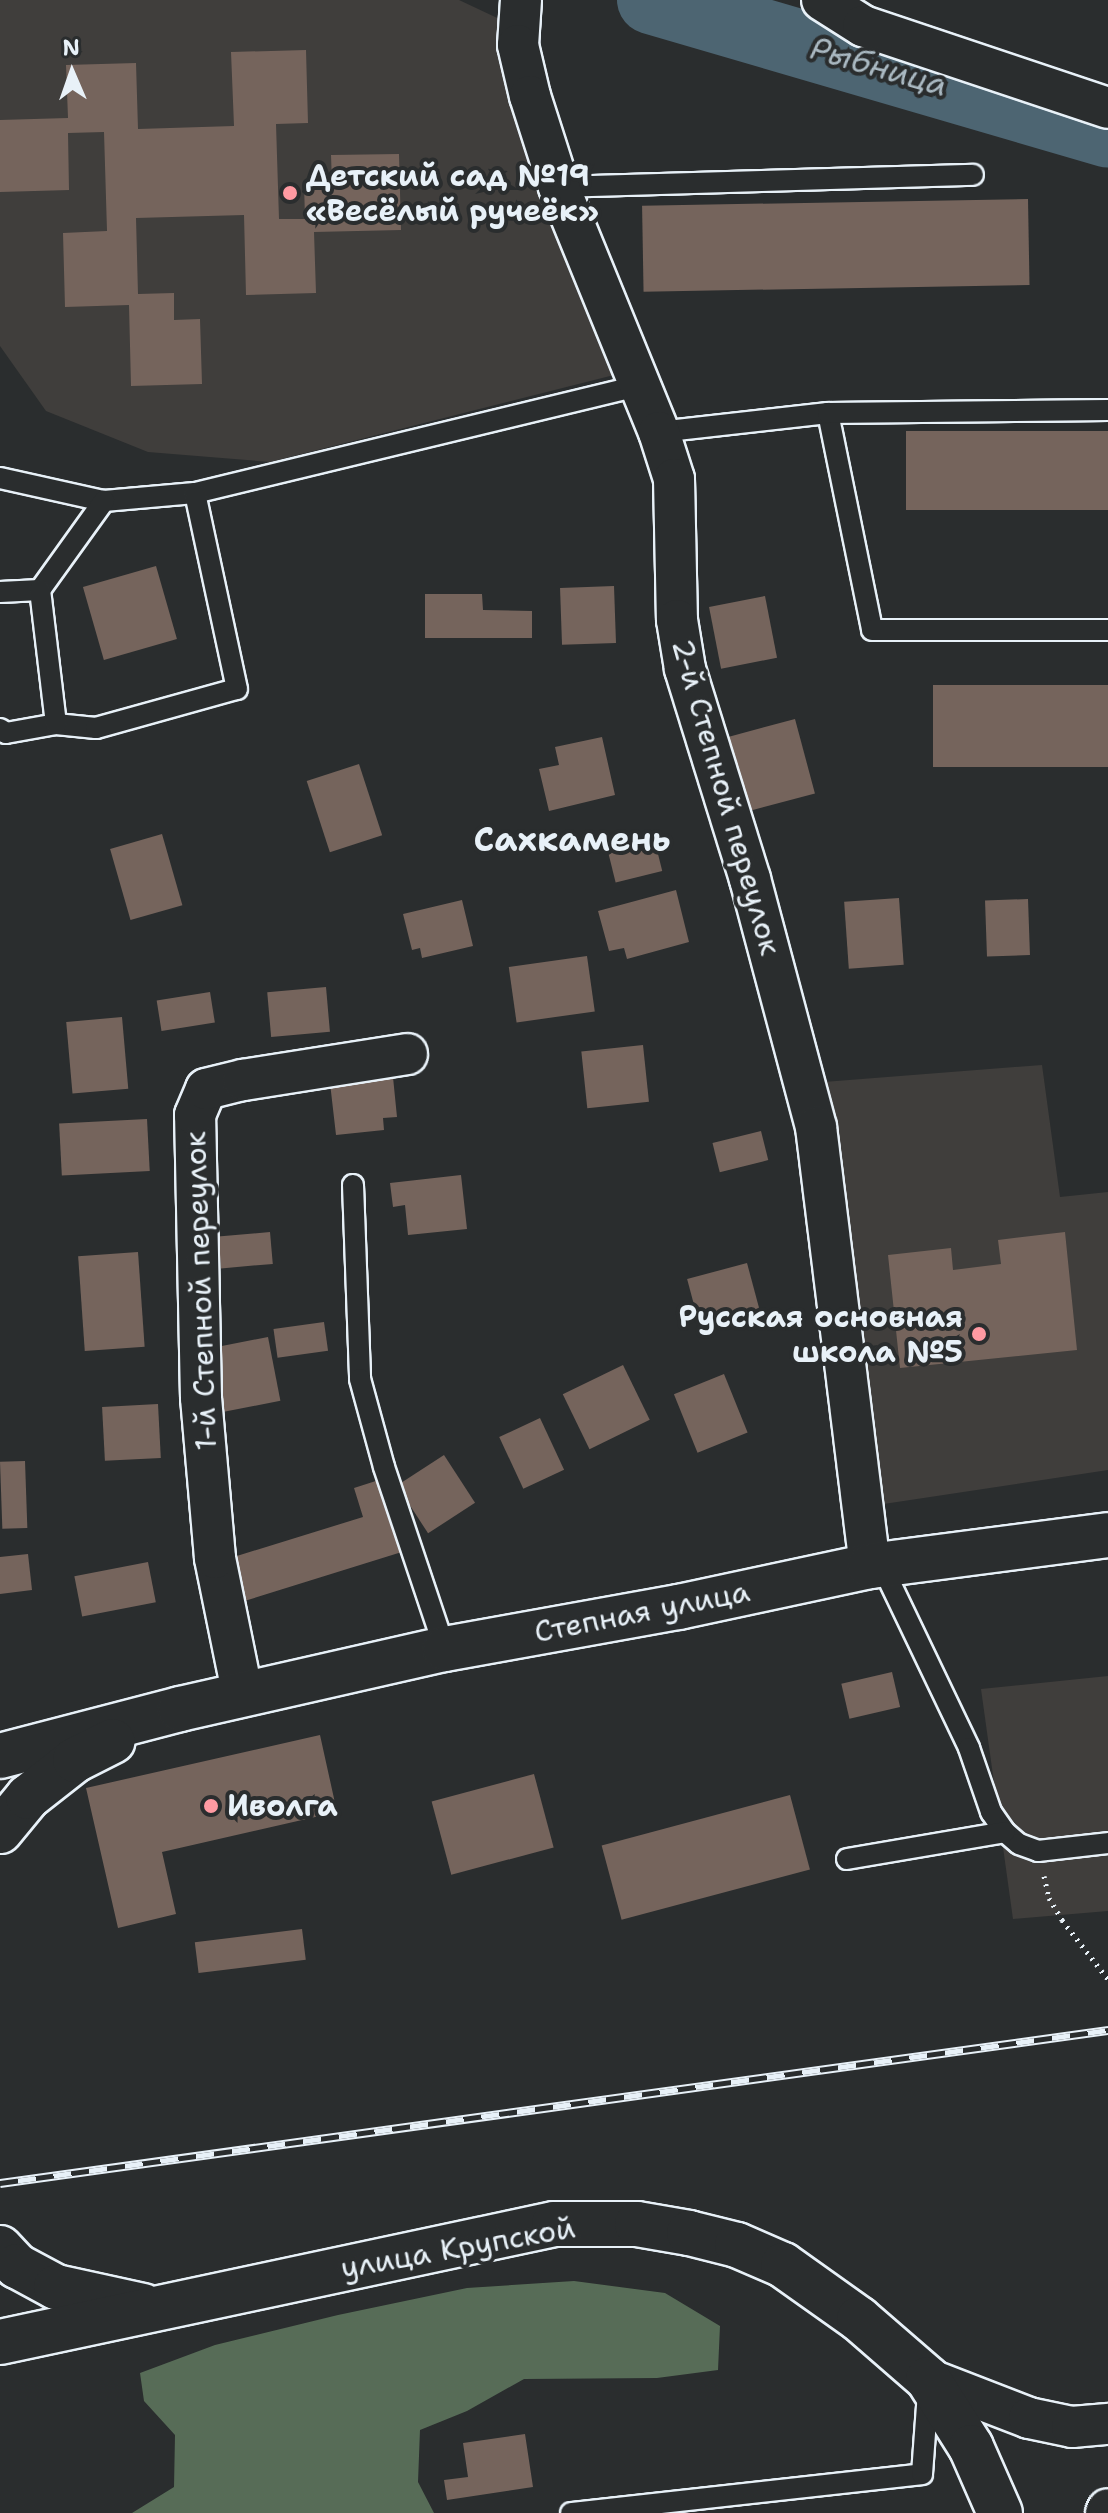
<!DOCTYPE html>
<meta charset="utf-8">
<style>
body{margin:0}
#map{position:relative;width:1108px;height:2513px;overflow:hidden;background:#2a2d2e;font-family:"Shantell Sans",sans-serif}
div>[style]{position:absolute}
.built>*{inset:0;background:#403e3c}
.green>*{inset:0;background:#576c57}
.river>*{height:68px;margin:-34px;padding:0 34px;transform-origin:34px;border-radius:34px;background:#4d6572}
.building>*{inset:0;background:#75645c;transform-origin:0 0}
.path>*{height:5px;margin-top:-2.5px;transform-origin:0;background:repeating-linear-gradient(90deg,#e8f1f8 0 2px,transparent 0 8px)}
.roads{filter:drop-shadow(2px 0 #e8f1f8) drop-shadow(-2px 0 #e8f1f8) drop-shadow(0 2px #e8f1f8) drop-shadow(0 -2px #e8f1f8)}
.service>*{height:20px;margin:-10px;padding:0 10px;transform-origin:10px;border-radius:10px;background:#2a2d2e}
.minor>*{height:40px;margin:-20px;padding:0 20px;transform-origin:20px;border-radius:20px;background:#2a2d2e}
.tertiary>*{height:44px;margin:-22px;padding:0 22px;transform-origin:22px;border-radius:22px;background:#2a2d2e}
.secondary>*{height:44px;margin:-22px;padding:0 22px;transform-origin:22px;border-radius:22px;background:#2a2d2e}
.rail>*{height:9px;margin-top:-4.5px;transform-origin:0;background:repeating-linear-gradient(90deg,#2a2d2e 0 18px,#e8f1f8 0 36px);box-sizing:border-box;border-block:2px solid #e8f1f8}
.dots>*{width:22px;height:22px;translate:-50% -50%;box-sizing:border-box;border:4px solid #2a2d2e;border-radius:50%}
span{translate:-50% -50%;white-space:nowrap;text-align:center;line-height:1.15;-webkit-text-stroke:8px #2a2d2e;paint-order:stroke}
.poi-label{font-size:30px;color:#e8f1f8;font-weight:700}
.left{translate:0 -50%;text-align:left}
.right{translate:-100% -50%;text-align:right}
.street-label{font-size:30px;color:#e8f1f8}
.water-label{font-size:32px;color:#aab9c2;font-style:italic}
.quarter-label{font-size:34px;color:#e8f1f8;font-weight:700}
.north{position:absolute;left:32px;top:32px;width:80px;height:80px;-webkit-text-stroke:6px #2a2d2e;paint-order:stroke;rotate:358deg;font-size:22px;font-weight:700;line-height:32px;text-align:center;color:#e8f1f8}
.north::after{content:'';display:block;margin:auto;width:28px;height:36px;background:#e8f1f8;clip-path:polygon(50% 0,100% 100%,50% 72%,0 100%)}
</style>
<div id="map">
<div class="built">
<div style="clip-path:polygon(0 0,459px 0,531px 34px,618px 374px,270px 462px,148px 452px,46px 411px,0 346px)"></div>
<div style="clip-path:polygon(1042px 1065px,1060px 1197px,1108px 1192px,1108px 1470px,877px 1505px,811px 1083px)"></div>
<div style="clip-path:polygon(1108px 1676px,1108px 1911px,1013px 1919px,981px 1689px)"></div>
</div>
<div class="green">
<div style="clip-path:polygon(574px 2281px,665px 2293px,720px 2326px,718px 2370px,657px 2378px,524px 2379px,467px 2411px,420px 2430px,418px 2482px,434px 2513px,132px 2513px,174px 2487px,175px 2435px,144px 2401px,140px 2373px,215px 2345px,338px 2315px,467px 2288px)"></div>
</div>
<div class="river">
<div style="left:651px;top:0;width:476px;rotate:16.3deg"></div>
</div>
<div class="building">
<div style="clip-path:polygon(306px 50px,308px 123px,276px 124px,279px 219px,305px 219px,304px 183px,332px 183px,331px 155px,399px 154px,401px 230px,314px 232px,316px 293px,246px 295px,244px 215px,136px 218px,138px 294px,174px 293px,174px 320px,200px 319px,202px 384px,131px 386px,129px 305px,65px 307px,63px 233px,107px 231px,104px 132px,68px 133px,69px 190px,0 192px,0 120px,68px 118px,66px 65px,136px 63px,138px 129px,234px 126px,231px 52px)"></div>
<div style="left:1028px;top:199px;width:86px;height:386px;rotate:89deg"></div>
<div style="left:1108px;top:431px;width:79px;height:202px;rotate:90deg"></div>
<div style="left:156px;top:566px;width:76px;height:76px;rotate:74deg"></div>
<div style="left:614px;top:586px;width:57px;height:54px;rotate:88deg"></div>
<div style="clip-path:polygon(425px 594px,482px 594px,483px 610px,532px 611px,532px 638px,425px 638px)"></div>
<div style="left:765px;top:596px;width:63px;height:57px;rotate:79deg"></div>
<div style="left:1108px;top:685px;width:82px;height:175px;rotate:90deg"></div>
<div style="left:795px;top:719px;width:77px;height:74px;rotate:75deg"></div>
<div style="clip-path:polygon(602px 737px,615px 795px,549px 811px,539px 769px,559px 765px,555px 747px)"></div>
<div style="left:359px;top:764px;width:75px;height:55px;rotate:72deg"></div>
<div style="left:162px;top:834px;width:74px;height:54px;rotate:74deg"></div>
<div style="left:654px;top:838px;width:34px;height:48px;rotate:76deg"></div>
<div style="clip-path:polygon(676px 890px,689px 942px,627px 959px,624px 948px,609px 951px,598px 911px)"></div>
<div style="left:899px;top:898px;width:67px;height:55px;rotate:86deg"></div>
<div style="left:1028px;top:899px;width:56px;height:43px;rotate:88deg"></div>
<div style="clip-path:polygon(462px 900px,473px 946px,422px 958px,420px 948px,412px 950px,403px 914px)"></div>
<div style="left:587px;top:956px;width:56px;height:79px;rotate:82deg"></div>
<div style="left:326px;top:987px;width:45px;height:59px;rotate:85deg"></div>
<div style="left:210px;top:992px;width:31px;height:54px;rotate:81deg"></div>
<div style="left:122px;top:1017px;width:72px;height:56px;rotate:85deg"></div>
<div style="left:643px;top:1045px;width:57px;height:62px;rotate:84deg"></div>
<div style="clip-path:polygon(393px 1077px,397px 1117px,383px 1118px,384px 1130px,336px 1135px,330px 1083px)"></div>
<div style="left:147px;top:1119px;width:52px;height:88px;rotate:87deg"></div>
<div style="left:761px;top:1131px;width:30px;height:50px;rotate:76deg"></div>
<div style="clip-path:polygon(461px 1175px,467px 1229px,408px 1235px,405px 1205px,393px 1207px,390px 1183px)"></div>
<div style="left:270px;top:1232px;width:32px;height:52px;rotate:85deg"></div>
<div style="clip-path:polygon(1065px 1232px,1077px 1350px,900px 1368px,888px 1255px,951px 1248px,953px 1270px,1001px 1264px,998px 1240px)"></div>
<div style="left:138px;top:1252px;width:95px;height:60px;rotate:86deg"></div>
<div style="left:747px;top:1263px;width:49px;height:62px;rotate:75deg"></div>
<div style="left:324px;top:1322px;width:29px;height:51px;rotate:82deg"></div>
<div style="left:268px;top:1337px;width:65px;height:60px;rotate:79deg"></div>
<div style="left:623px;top:1365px;width:61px;height:67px;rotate:64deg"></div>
<div style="left:724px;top:1374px;width:63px;height:54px;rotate:68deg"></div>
<div style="left:158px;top:1404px;width:54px;height:56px;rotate:87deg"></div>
<div style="left:540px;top:1418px;width:57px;height:45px;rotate:65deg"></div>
<div style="left:444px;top:1455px;width:57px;height:56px;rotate:57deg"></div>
<div style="left:25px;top:1461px;width:67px;height:25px;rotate:88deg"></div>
<div style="clip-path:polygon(382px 1479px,405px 1551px,238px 1603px,224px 1560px,363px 1517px,354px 1488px)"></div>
<div style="clip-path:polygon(28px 1554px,32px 1590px,0 1594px,0 1557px)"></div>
<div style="left:148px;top:1562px;width:41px;height:75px;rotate:79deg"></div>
<div style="left:892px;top:1672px;width:36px;height:52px;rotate:77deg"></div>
<div style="clip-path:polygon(320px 1735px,337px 1812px,162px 1852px,176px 1914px,118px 1928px,86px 1788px)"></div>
<div style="left:534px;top:1774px;width:76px;height:106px;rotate:75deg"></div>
<div style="left:790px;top:1795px;width:77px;height:195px;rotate:75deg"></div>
<div style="left:302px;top:1929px;width:31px;height:108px;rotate:83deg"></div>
<div style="clip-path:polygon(525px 2434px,533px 2487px,447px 2500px,444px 2480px,468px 2477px,463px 2443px)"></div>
</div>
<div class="path">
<div style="left:1044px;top:1876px;width:23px;rotate:77deg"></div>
<div style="left:1049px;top:1898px;width:26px;rotate:59deg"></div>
<div style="left:1062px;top:1920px;width:75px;rotate:52.1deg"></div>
</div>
<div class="roads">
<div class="service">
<div style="left:559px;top:187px;width:414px;rotate:-1.7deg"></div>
<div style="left:828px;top:413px;width:221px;rotate:78.5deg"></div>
<div style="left:872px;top:630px;width:236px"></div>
<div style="left:659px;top:432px;width:170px;rotate:-6.4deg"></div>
<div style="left:828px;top:413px;width:280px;rotate:-0.6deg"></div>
<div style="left:0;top:478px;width:107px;rotate:12.5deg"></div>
<div style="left:104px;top:501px;width:91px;rotate:-5deg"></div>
<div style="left:195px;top:493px;width:456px;rotate:-13.6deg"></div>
<div style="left:0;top:592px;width:40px;rotate:-2.9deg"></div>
<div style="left:40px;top:590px;width:110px;rotate:-54.3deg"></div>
<div style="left:56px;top:724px;width:40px;rotate:5.7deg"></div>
<div style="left:96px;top:728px;width:146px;rotate:-15.5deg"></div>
<div style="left:237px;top:689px;width:200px;rotate:-102.1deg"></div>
<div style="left:0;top:729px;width:7px;rotate:34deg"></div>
<div style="left:6px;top:733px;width:51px;rotate:-10.2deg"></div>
<div style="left:56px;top:724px;width:135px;rotate:-96.8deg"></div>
<div style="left:353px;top:1185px;width:194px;rotate:87.9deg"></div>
<div style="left:360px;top:1379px;width:91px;rotate:74.7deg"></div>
<div style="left:384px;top:1467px;width:192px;rotate:71.5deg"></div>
<div style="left:881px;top:1564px;width:204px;rotate:64.4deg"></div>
<div style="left:969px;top:1748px;width:68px;rotate:71deg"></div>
<div style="left:991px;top:1812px;width:24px;rotate:55deg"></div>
<div style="left:1005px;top:1832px;width:18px;rotate:41deg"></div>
<div style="left:1019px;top:1844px;width:20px;rotate:20deg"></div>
<div style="left:1038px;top:1851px;width:70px;rotate:-6.5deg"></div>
<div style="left:847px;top:1859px;width:160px;rotate:-9.7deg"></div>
<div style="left:571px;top:2513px;width:353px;rotate:-6.3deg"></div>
<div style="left:922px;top:2474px;width:82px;rotate:-85.8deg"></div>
</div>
<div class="minor">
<div style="left:521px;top:0;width:45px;rotate:93.8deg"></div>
<div style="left:518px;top:45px;width:52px;rotate:76.8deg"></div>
<div style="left:530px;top:96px;width:96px;rotate:72.3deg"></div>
<div style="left:559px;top:187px;width:265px;rotate:67.8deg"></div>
<div style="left:659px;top:432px;width:49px;rotate:72.3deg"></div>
<div style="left:674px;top:479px;width:141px;rotate:88.8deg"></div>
<div style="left:677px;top:620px;width:50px;rotate:80.7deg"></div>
<div style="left:685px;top:669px;width:220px;rotate:72.8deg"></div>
<div style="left:750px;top:879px;width:257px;rotate:75.1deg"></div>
<div style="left:816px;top:1127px;width:442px;rotate:83deg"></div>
<div style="left:822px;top:0;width:49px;rotate:32.4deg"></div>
<div style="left:863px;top:26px;width:258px;rotate:18.5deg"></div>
<div style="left:243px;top:1696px;width:141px;rotate:-101.5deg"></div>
<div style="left:215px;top:1558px;width:161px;rotate:-95deg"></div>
<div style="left:201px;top:1398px;width:283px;rotate:-91.2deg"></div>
<div style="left:195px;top:1115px;width:28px;rotate:-67deg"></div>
<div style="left:206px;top:1089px;width:38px;rotate:-14deg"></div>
<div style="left:243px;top:1080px;width:166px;rotate:-9deg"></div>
<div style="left:928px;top:2379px;width:108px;rotate:21.1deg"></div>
<div style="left:1029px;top:2418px;width:44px;rotate:11.8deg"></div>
<div style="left:1072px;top:2427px;width:36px;rotate:-5deg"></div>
<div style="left:1106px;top:2513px;width:4px;rotate:-63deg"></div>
</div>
<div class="tertiary">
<div style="left:0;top:2248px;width:25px;rotate:47deg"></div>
<div style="left:17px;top:2266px;width:44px;rotate:28.3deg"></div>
<div style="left:56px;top:2287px;width:89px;rotate:12.3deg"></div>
<div style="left:0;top:2342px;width:566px;rotate:-12.02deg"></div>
<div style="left:554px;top:2224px;width:83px"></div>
<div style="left:637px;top:2224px;width:53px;rotate:9.8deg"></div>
<div style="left:689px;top:2233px;width:49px;rotate:14deg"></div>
<div style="left:737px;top:2245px;width:50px;rotate:23.5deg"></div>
<div style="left:783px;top:2265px;width:93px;rotate:35.4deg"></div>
<div style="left:859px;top:2319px;width:91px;rotate:41deg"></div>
<div style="left:928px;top:2379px;width:80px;rotate:57.7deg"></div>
<div style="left:971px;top:2447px;width:72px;rotate:66.3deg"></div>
</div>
<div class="secondary">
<div style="left:0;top:1756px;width:186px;rotate:-14.6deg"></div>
<div style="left:180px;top:1709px;width:272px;rotate:-12.8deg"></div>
<div style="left:445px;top:1649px;width:238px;rotate:-10.2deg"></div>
<div style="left:679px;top:1607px;width:195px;rotate:-12.1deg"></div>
<div style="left:870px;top:1566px;width:240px;rotate:-7.4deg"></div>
<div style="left:0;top:1831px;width:44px;rotate:-50.5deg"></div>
<div style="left:28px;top:1797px;width:60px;rotate:-38.2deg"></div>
<div style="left:75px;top:1760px;width:42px;rotate:-26.6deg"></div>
</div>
</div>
<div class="rail">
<div style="left:0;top:2183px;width:1119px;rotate:-7.86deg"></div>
</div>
<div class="dots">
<div style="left:290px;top:193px;background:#ff9aa2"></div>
<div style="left:979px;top:1334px;background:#ff9aa2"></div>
<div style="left:211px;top:1806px;background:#ff9aa2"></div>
</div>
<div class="poi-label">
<span class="left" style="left:306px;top:193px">Детский сад №19<br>«Весёлый ручеёк»</span>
<span class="right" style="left:963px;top:1334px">Русская основная<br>школа №5</span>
<span class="left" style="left:227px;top:1806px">Иволга</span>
</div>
<div class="street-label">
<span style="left:726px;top:797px;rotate:74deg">2-й Степной переулок</span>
<span style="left:201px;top:1291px;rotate:-92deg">1-й Степной переулок</span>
<span style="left:642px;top:1612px;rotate:-11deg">Степная улица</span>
<span style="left:458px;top:2248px;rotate:-10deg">улица Крупской</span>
</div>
<div class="water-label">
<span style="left:879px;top:67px;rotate:16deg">Рыбница</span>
</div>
<div class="quarter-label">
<span style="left:572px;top:840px">Сахкамень</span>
</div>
<div class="north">N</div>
</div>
